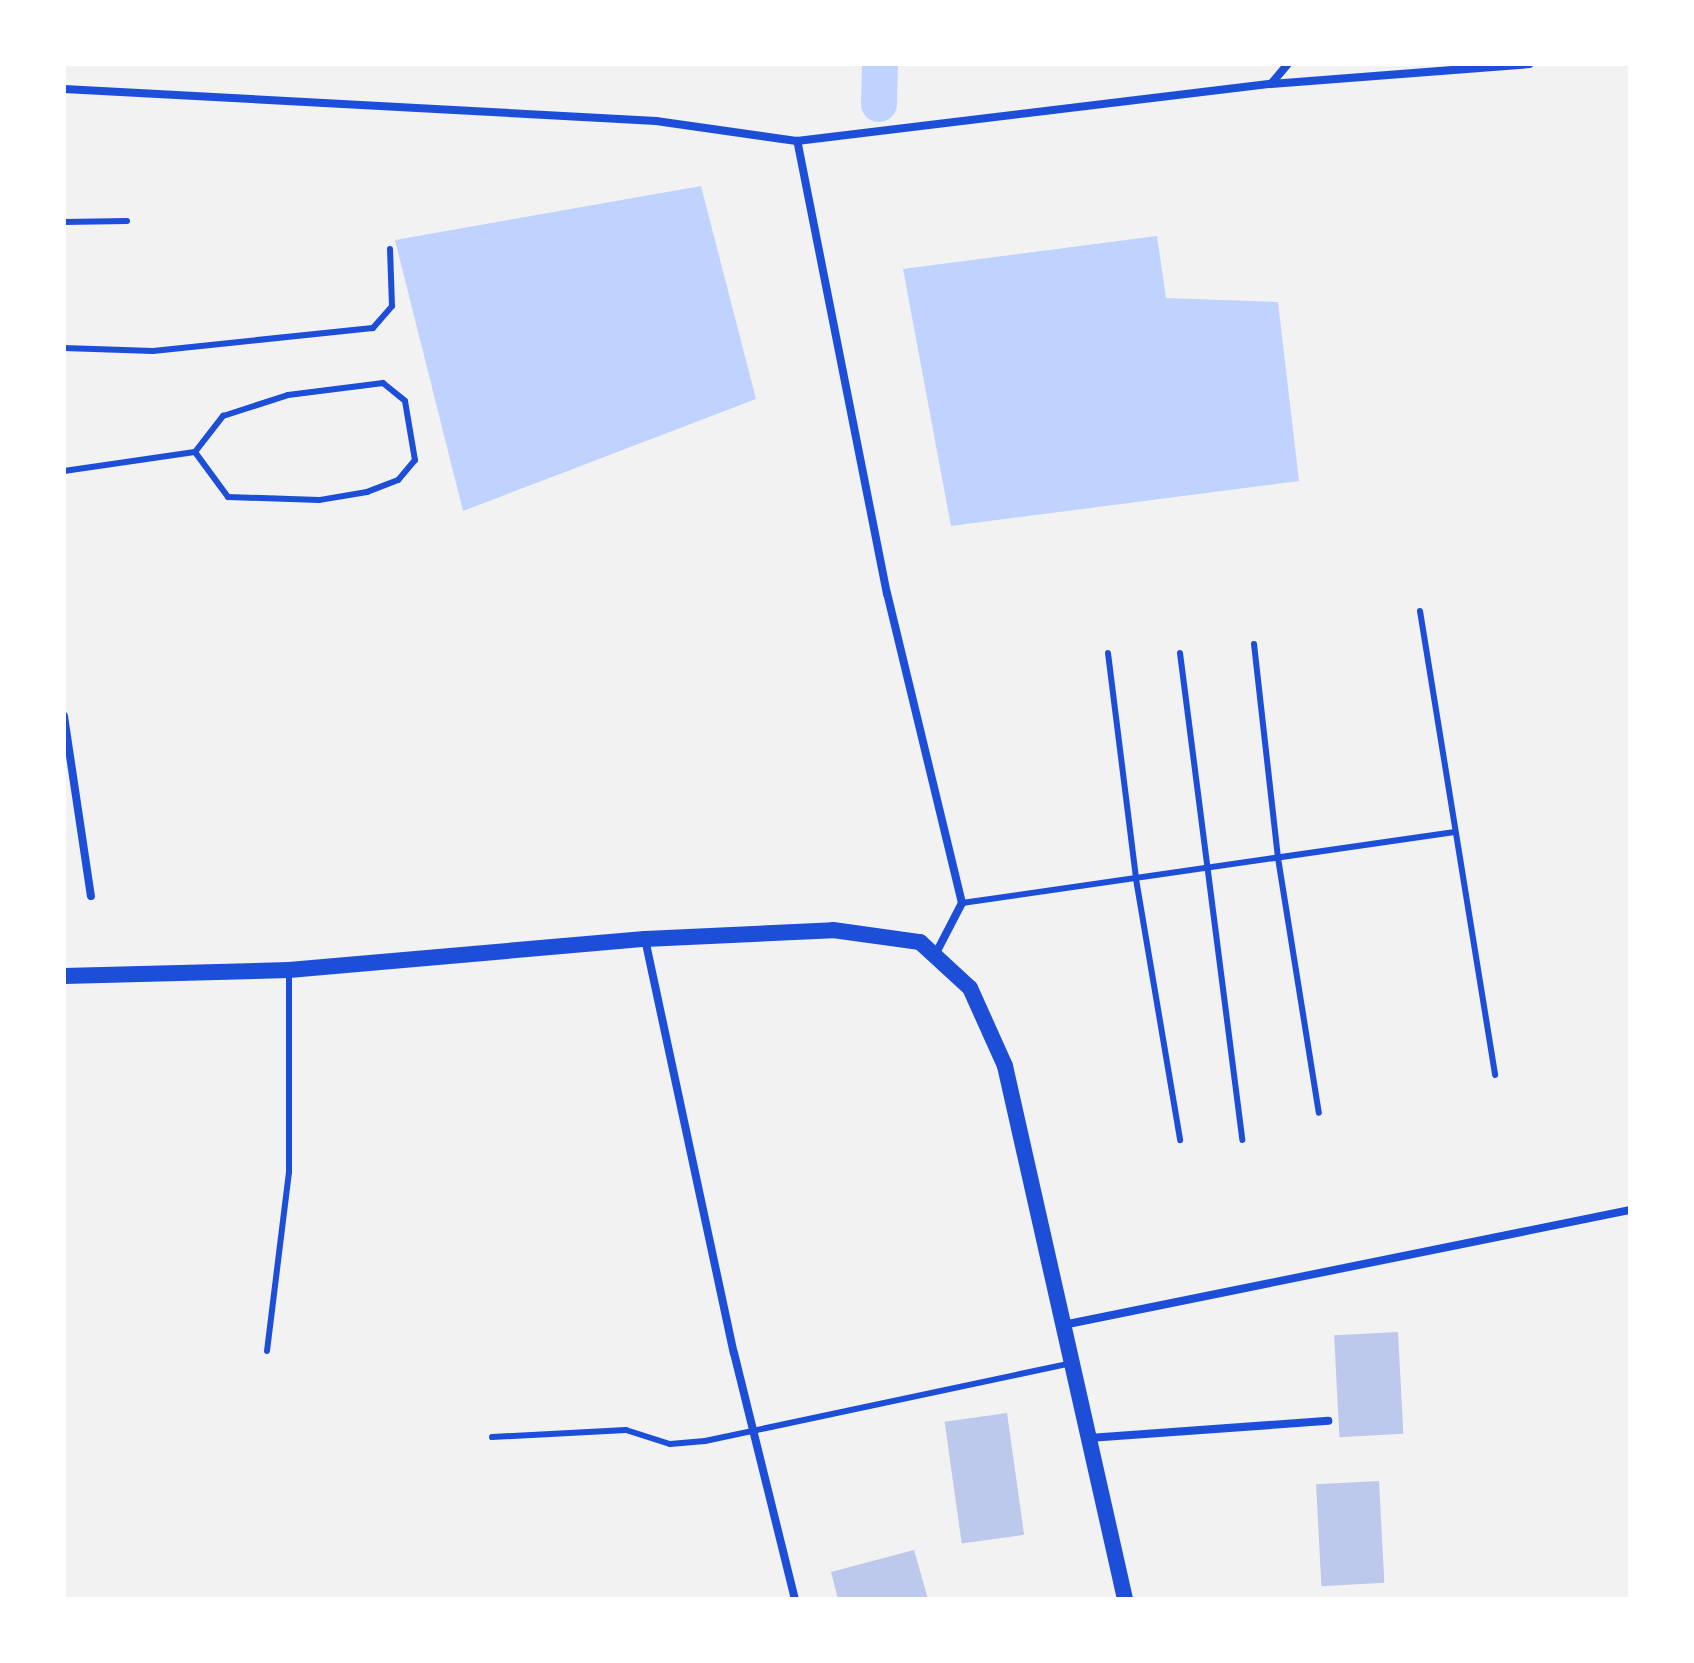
<!DOCTYPE html>
<style>
body{margin:0}
#map{position:relative;width:1694px;height:1663px;overflow:hidden;background:#f2f2f2;font-family:"Space Grotesk",sans-serif}
div>[style]{position:absolute}
.water>*{inset:0;background:#bfd3fe}
.canal>*{height:36px;margin:-18px;padding:0 18px;transform-origin:18px;border-radius:18px;background:#bfd3fe}
.building>*{inset:0;background:#bdc9ec;transform-origin:0 0}
.service>*{height:6px;margin:-3px;padding:0 3px;transform-origin:3px;border-radius:3px;background:#1d4ed8}
.minor>*{height:8px;margin:-4px;padding:0 4px;transform-origin:4px;border-radius:4px;background:#1d4ed8}
.secondary>*{height:16px;margin:-8px;padding:0 8px;transform-origin:8px;border-radius:8px;background:#1d4ed8}
span{translate:-50% -50%;white-space:nowrap;text-align:center;line-height:1.15;-webkit-text-stroke:8px #fff;paint-order:stroke}
.frame{position:absolute;inset:0;border:66px solid #fff;pointer-events:none}
</style>
<div id="map">
<div class="water">
<div style="clip-path:polygon(701px 186px,756px 399px,463px 511px,395px 240px)"></div>
<div style="clip-path:polygon(1157px 236px,1166px 298px,1278px 302px,1299px 481px,951px 526px,903px 269px)"></div>
</div>
<div class="canal">
<div style="left:879px;top:104px;width:40px;rotate:-88.6deg"></div>
</div>
<div class="building">
<div style="left:1398px;top:1332px;width:102px;height:64px;rotate:87deg"></div>
<div style="left:1007px;top:1413px;width:123px;height:63px;rotate:82deg"></div>
<div style="left:1379px;top:1481px;width:102px;height:63px;rotate:87deg"></div>
<div style="clip-path:polygon(914px 1550px,928px 1599px,838px 1599px,831px 1572px)"></div>
</div>
<div class="service">
<div style="left:64px;top:222px;width:63px;rotate:-0.9deg"></div>
<div style="left:64px;top:348px;width:89px;rotate:1.9deg"></div>
<div style="left:153px;top:351px;width:221px;rotate:-6deg"></div>
<div style="left:373px;top:328px;width:29px;rotate:-49deg"></div>
<div style="left:392px;top:306px;width:57px;rotate:-92deg"></div>
<div style="left:64px;top:471px;width:132px;rotate:-8.3deg"></div>
<div style="left:195px;top:452px;width:46px;rotate:-52.1deg"></div>
<div style="left:223px;top:416px;width:68px;rotate:-17.9deg"></div>
<div style="left:288px;top:395px;width:96px;rotate:-7.2deg"></div>
<div style="left:383px;top:383px;width:28px;rotate:39deg"></div>
<div style="left:405px;top:401px;width:60px;rotate:80.4deg"></div>
<div style="left:415px;top:460px;width:26px;rotate:130deg"></div>
<div style="left:398px;top:480px;width:33px;rotate:159deg"></div>
<div style="left:367px;top:492px;width:49px;rotate:170.5deg"></div>
<div style="left:319px;top:500px;width:91px;rotate:-178.1deg"></div>
<div style="left:228px;top:497px;width:56px;rotate:-126.3deg"></div>
<div style="left:1420px;top:611px;width:470px;rotate:80.8deg"></div>
<div style="left:1254px;top:644px;width:215px;rotate:83.6deg"></div>
<div style="left:1278px;top:858px;width:258px;rotate:80.9deg"></div>
<div style="left:1108px;top:653px;width:228px;rotate:82.9deg"></div>
<div style="left:1136px;top:879px;width:265px;rotate:80.4deg"></div>
<div style="left:1180px;top:653px;width:491px;rotate:82.7deg"></div>
<div style="left:962px;top:903px;width:496px;rotate:-8.2deg"></div>
<div style="left:267px;top:1351px;width:180px;rotate:-83deg"></div>
<div style="left:289px;top:1172px;width:199px;rotate:-90deg"></div>
<div style="left:492px;top:1437px;width:134px;rotate:-3deg"></div>
<div style="left:626px;top:1430px;width:46px;rotate:17.7deg"></div>
<div style="left:670px;top:1444px;width:35px;rotate:-5deg"></div>
<div style="left:705px;top:1441px;width:371px;rotate:-12deg"></div>
</div>
<div class="minor">
<div style="left:1271px;top:84px;width:26px;rotate:-50deg"></div>
<div style="left:64px;top:89px;width:593px;rotate:3.09deg"></div>
<div style="left:656px;top:121px;width:142px;rotate:8.1deg"></div>
<div style="left:64px;top:716px;width:182px;rotate:81.5deg"></div>
<div style="left:645px;top:939px;width:423px;rotate:77.9deg"></div>
<div style="left:734px;top:1353px;width:253px;rotate:76.1deg"></div>
<div style="left:935px;top:955px;width:59px;rotate:-62.6deg"></div>
<div style="left:962px;top:903px;width:318px;rotate:-103.6deg"></div>
<div style="left:887px;top:594px;width:462px;rotate:-101.2deg"></div>
<div style="left:797px;top:141px;width:477px;rotate:-6.9deg"></div>
<div style="left:1271px;top:84px;width:259px;rotate:-4.4deg"></div>
<div style="left:1063px;top:1325px;width:579px;rotate:-11.47deg"></div>
<div style="left:1089px;top:1438px;width:240px;rotate:-4.1deg"></div>
</div>
<div class="secondary">
<div style="left:64px;top:976px;width:225px;rotate:-1.5deg"></div>
<div style="left:289px;top:970px;width:357px;rotate:-5deg"></div>
<div style="left:645px;top:939px;width:188px;rotate:-2.7deg"></div>
<div style="left:833px;top:930px;width:88px;rotate:7.9deg"></div>
<div style="left:920px;top:942px;width:68px;rotate:42.6deg"></div>
<div style="left:970px;top:988px;width:85px;rotate:65.8deg"></div>
<div style="left:1005px;top:1066px;width:546px;rotate:77.31deg"></div>
</div>
<div class="frame"></div>
</div>
